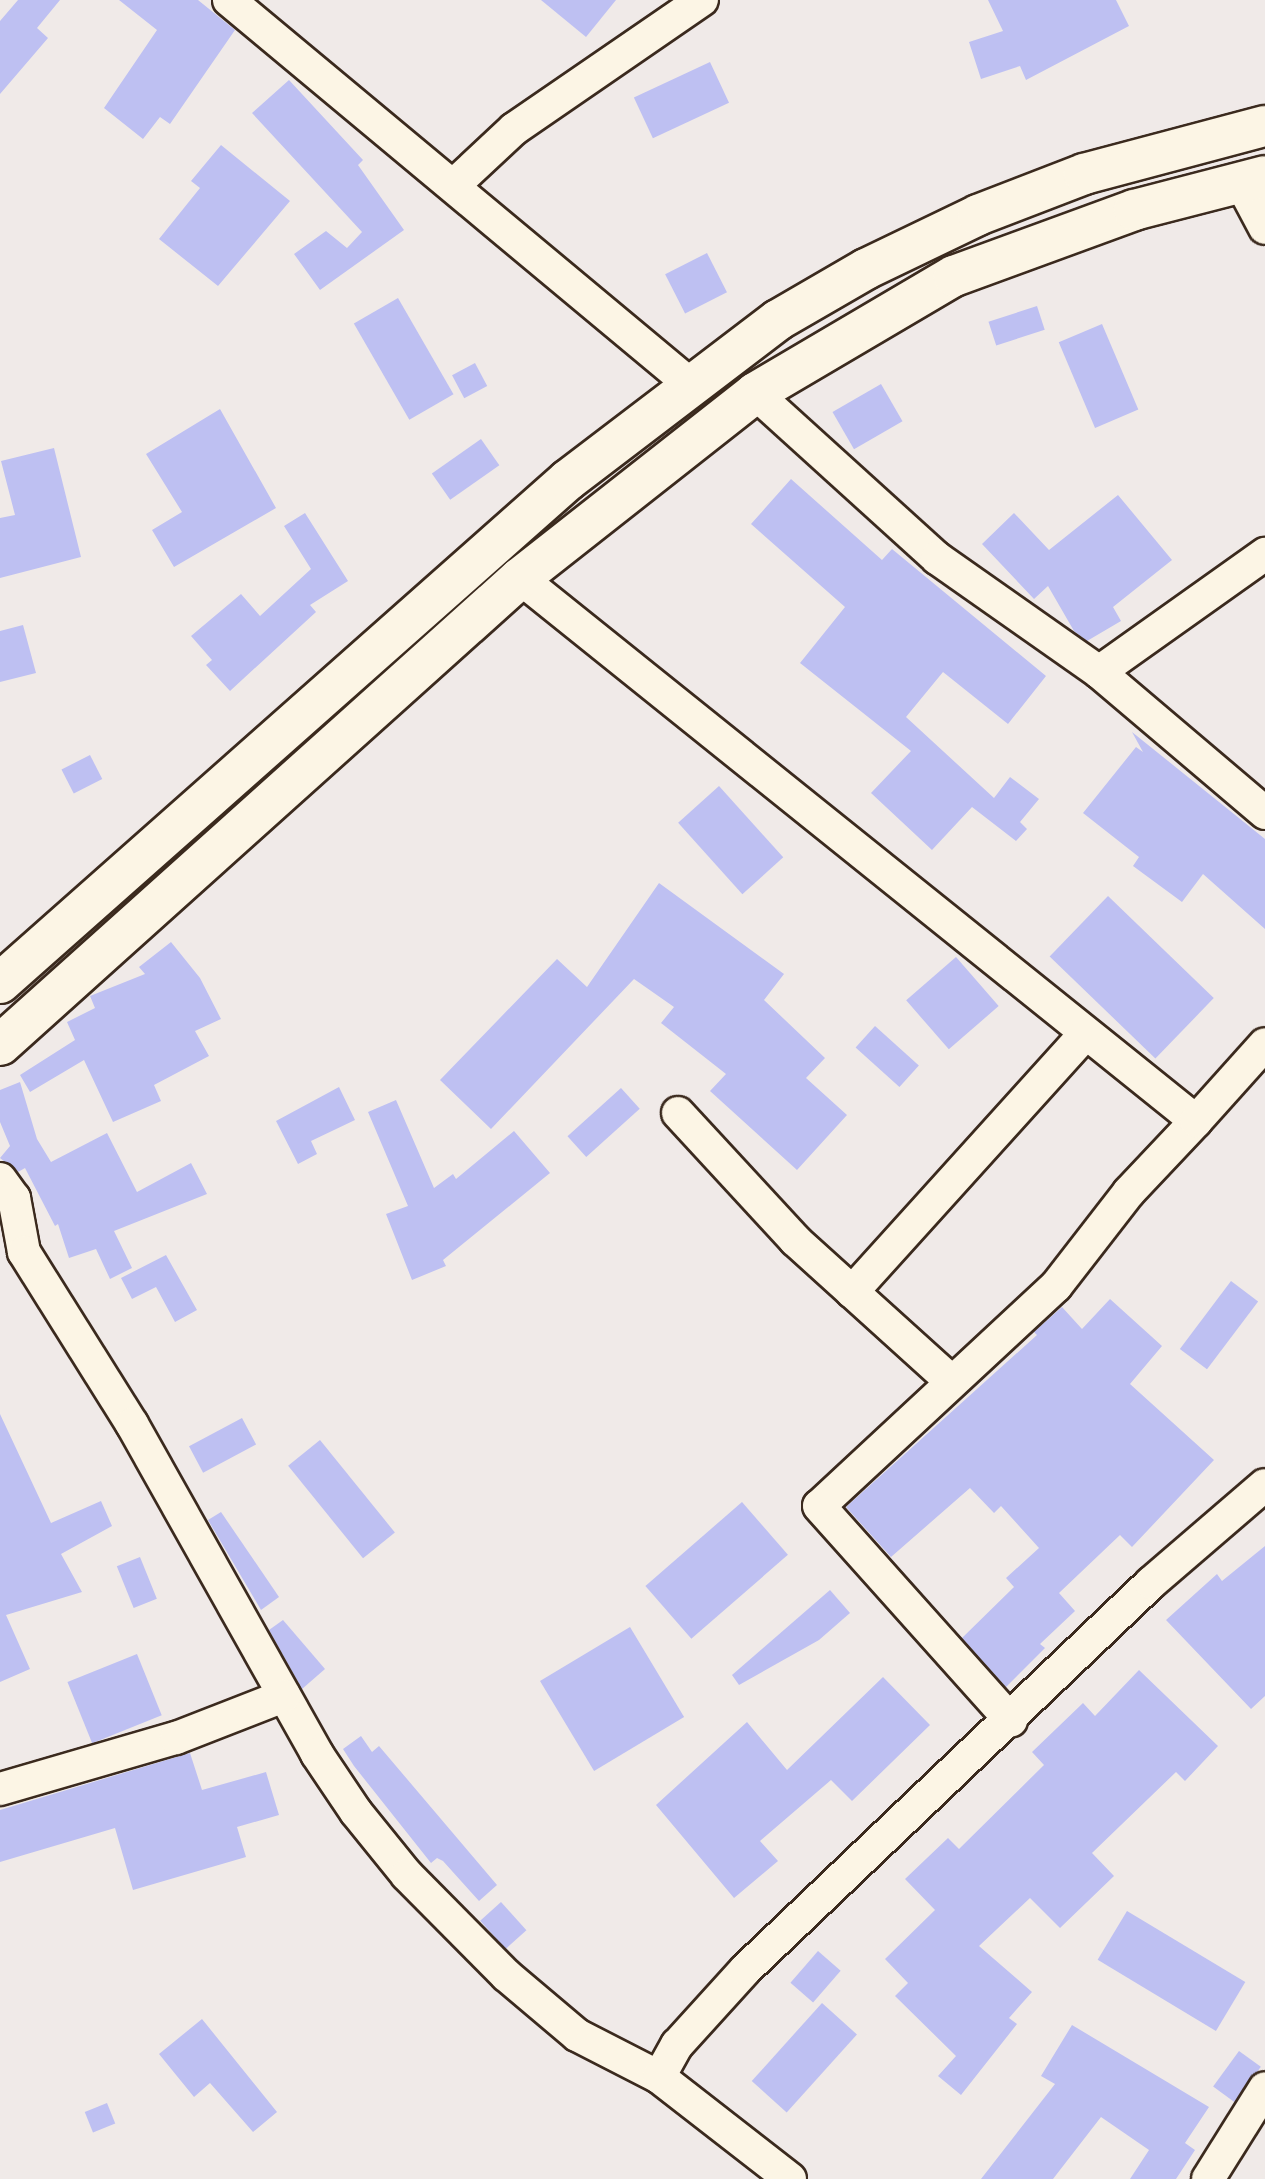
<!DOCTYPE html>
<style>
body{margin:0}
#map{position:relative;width:1265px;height:2179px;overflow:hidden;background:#f0eae8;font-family:"Indie Flower",sans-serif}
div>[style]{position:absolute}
.building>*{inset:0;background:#bec0f2;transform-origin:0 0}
.roads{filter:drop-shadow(2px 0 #3b2a1e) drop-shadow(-2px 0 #3b2a1e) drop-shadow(0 2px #3b2a1e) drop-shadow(0 -2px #3b2a1e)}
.minor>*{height:32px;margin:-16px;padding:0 16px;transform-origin:16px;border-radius:16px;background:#fcf5e5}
.major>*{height:40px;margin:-20px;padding:0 20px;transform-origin:20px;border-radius:20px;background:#fcf5e5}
span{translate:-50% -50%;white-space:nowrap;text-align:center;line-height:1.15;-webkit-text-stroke:6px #fcf5e5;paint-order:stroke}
</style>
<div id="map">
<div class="building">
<div style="clip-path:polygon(18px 0,60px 0,37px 28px,48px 38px,0 94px,0 21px)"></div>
<div style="clip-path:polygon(119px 0,198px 0,235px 30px,170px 124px,160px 117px,143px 139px,104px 108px,157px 30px)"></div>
<div style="clip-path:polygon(541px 0,616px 0,586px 37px)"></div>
<div style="clip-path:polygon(988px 0,1116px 0,1129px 26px,1026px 80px,1020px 66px,981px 79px,969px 42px,1003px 31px)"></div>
<div style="left:710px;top:62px;width:45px;height:84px;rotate:65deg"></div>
<div style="clip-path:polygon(289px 80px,363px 160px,358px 165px,404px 230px,320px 290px,294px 254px,326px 231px,347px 248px,362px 232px,252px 113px)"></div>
<div style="clip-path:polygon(221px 145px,290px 201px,218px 286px,159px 239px,200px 188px,191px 181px)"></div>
<div style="left:707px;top:253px;width:44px;height:47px;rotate:63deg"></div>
<div style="left:398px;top:298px;width:111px;height:51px;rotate:60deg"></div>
<div style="left:1037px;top:306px;width:25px;height:51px;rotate:72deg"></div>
<div style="left:1102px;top:324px;width:93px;height:47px;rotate:67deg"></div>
<div style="left:475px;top:363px;width:26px;height:26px;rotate:62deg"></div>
<div style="left:881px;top:384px;width:43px;height:56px;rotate:60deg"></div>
<div style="clip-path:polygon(220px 409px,276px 508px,174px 567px,152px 530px,182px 512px,146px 454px)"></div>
<div style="left:481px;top:439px;width:32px;height:60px;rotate:55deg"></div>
<div style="clip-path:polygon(54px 448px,81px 557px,0 578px,0 518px,15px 515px,1px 461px)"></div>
<div style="clip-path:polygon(791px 479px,882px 560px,892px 549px,1046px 676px,1008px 724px,943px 672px,906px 717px,994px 798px,1010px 777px,1039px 799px,1020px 822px,1027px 829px,1016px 841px,972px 807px,932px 850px,871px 793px,911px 751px,800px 663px,845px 607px,751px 524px)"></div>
<div style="clip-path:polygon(1118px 495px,1172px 560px,1113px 607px,1121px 621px,1087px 641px,1074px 631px,1048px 586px,1034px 599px,982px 544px,1014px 513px,1049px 550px)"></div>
<div style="clip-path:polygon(305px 513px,348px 581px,310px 605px,316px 612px,230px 691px,206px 665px,212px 660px,191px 636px,241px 594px,260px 616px,311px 569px,284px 526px)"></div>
<div style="clip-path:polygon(23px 625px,36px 673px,0 682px,0 631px)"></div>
<div style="clip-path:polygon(1132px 732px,1265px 839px,1265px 929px,1203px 874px,1182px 902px,1133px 866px,1139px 857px,1083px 813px,1136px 747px,1143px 752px)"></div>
<div style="left:90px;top:755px;width:27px;height:32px;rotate:63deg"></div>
<div style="left:719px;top:786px;width:96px;height:55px;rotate:48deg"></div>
<div style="clip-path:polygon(659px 883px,784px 974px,764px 1000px,825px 1058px,806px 1078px,847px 1115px,797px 1170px,710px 1091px,726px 1074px,661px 1023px,674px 1007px,634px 979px,491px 1129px,440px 1080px,557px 959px,587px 987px)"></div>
<div style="left:1108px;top:896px;width:147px;height:84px;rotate:44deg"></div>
<div style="clip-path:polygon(171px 942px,200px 978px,221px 1019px,195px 1031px,209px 1056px,154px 1085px,161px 1101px,113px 1122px,84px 1060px,30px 1092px,20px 1075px,75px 1040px,67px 1022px,95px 1008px,90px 996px,145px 974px,139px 967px)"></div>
<div style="left:956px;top:957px;width:65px;height:66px;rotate:49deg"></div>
<div style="left:875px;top:1026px;width:59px;height:29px;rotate:42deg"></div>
<div style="clip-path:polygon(20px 1082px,37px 1139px,51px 1162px,107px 1133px,137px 1192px,191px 1163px,207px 1194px,114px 1231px,132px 1268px,110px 1279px,96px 1249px,69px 1258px,58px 1224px,55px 1226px,25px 1168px,18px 1172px,0 1158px,10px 1146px,0 1122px,0 1090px)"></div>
<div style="clip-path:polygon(339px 1087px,355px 1120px,311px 1141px,317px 1154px,298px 1164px,276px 1121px)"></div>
<div style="left:621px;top:1088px;width:28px;height:72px;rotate:48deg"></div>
<div style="clip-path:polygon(396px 1100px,434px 1188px,453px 1174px,456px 1179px,514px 1131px,550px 1173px,443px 1260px,446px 1266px,412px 1280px,386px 1214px,408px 1206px,368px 1112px)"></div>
<div style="clip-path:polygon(166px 1255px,197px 1310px,175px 1322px,156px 1287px,132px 1299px,121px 1278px)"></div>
<div style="left:1231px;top:1281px;width:34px;height:85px;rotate:37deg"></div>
<div style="clip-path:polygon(1110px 1299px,1162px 1346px,1130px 1384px,1214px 1460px,1132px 1547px,1120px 1535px,1059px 1593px,1075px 1611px,1040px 1644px,1045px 1648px,1006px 1687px,962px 1638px,1014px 1587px,1006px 1578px,1039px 1548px,1001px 1506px,994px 1513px,970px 1488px,891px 1557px,846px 1507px,1037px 1335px,1034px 1332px,1062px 1307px,1082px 1329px)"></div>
<div style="clip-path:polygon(0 1414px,51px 1523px,101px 1501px,112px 1526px,61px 1554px,82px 1592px,6px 1615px,30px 1669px,0 1682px)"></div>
<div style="left:242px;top:1418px;width:30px;height:60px;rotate:62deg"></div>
<div style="left:320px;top:1440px;width:119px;height:41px;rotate:51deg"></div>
<div style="left:742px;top:1502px;width:70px;height:128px;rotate:49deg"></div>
<div style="clip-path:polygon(221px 1512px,279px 1597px,261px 1610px,208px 1520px)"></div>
<div style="clip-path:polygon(1265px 1546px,1265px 1696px,1251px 1709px,1166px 1620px,1217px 1574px,1222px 1581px)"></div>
<div style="left:140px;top:1557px;width:45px;height:25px;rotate:68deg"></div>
<div style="clip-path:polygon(830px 1590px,850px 1613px,819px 1640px,739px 1685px,732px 1675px)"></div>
<div style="clip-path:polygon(283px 1620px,325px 1669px,302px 1689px,269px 1630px)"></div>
<div style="left:630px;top:1627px;width:105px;height:105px;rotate:59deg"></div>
<div style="left:137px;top:1654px;width:66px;height:75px;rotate:68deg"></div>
<div style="clip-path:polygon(1139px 1670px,1218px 1746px,1185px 1781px,1176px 1772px,1092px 1853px,1114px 1876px,1060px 1928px,1030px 1898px,979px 1946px,1032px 1992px,1009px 2018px,1017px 2024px,961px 2095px,938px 2076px,956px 2056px,895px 1996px,908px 1983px,885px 1959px,935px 1910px,905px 1879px,948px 1838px,959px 1849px,1044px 1765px,1032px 1752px,1083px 1703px,1095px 1716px)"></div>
<div style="clip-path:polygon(883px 1677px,930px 1725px,852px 1801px,831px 1780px,760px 1841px,778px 1861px,734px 1898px,656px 1805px,747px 1722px,787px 1770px)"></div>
<div style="clip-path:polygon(361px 1736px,372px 1752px,379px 1746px,497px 1885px,479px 1901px,443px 1861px,437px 1858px,431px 1863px,354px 1766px,343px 1749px)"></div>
<div style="clip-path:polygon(190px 1753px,202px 1790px,266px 1772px,279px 1815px,237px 1827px,246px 1857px,133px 1890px,115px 1828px,0 1862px,0 1810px)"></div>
<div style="left:501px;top:1902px;width:38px;height:28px;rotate:48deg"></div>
<div style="left:1127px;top:1911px;width:138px;height:57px;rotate:31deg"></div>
<div style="left:818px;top:1951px;width:30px;height:42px;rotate:41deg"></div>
<div style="left:822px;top:2003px;width:47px;height:105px;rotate:42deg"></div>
<div style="clip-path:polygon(202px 2019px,277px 2112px,253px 2132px,210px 2083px,194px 2097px,159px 2054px)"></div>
<div style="clip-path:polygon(1072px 2025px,1209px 2107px,1185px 2143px,1195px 2150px,1176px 2179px,1130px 2179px,1149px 2150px,1101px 2117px,1053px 2179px,981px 2179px,1055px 2084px,1041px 2076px)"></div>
<div style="left:1239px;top:2051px;width:27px;height:44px;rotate:36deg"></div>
<div style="left:107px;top:2103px;width:22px;height:24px;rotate:68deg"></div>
</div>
<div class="roads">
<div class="minor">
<div style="left:229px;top:0;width:601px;rotate:39.81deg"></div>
<div style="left:1240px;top:181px;width:53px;rotate:62deg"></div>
<div style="left:454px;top:185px;width:82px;rotate:-43deg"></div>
<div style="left:514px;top:129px;width:228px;rotate:-34.5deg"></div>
<div style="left:755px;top:393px;width:246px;rotate:42.2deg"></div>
<div style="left:937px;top:558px;width:198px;rotate:35.1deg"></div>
<div style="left:1099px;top:672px;width:218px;rotate:40.3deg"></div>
<div style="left:520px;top:578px;width:867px;rotate:38.77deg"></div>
<div style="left:1196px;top:1121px;width:98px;rotate:133.3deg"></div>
<div style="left:1129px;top:1192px;width:119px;rotate:127.8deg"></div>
<div style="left:1056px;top:1286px;width:323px;rotate:137.1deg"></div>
<div style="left:819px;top:1506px;width:288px;rotate:48.2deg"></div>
<div style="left:1099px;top:672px;width:204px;rotate:-35.4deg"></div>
<div style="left:678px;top:1113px;width:173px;rotate:47.3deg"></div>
<div style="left:795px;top:1240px;width:210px;rotate:42.1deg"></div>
<div style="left:1196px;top:1121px;width:103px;rotate:-48.1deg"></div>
<div style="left:0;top:1179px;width:24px;rotate:54deg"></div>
<div style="left:14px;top:1198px;width:55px;rotate:79.5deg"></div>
<div style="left:24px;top:1252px;width:203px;rotate:57.9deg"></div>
<div style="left:132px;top:1424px;width:378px;rotate:60.7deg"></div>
<div style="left:317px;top:1754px;width:70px;rotate:56.1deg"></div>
<div style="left:356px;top:1812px;width:81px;rotate:51deg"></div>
<div style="left:407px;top:1875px;width:141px;rotate:45.3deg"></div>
<div style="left:506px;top:1975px;width:93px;rotate:40.2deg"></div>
<div style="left:577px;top:2035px;width:92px;rotate:27.1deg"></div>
<div style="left:659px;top:2077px;width:166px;rotate:37.9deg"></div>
<div style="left:852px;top:1292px;width:346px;rotate:-47.9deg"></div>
<div style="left:0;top:1789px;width:183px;rotate:-16.2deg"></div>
<div style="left:176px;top:1738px;width:116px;rotate:-21.3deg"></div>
<div style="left:659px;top:2077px;width:37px;rotate:-61deg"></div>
<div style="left:677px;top:2045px;width:101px;rotate:-47.8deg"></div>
<div style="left:745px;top:1970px;width:561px;rotate:-43.63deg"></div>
<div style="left:1151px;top:1583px;width:150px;rotate:-40.7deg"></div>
<div style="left:1208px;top:2179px;width:107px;rotate:-57.9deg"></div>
</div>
<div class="major">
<div style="left:0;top:983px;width:759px;rotate:-41.53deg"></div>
<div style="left:568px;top:480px;width:264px;rotate:-37.3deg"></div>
<div style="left:778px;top:320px;width:102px;rotate:-30.1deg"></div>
<div style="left:866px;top:269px;width:124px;rotate:-25.7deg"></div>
<div style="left:978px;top:215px;width:114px;rotate:-21.1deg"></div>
<div style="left:1084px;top:174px;width:187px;rotate:-14.9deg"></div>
<div style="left:0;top:1045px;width:699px;rotate:-41.93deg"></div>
<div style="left:520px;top:578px;width:299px;rotate:-38.2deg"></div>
<div style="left:755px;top:393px;width:231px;rotate:-30.5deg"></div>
<div style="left:954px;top:276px;width:192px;rotate:-20.1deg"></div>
<div style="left:1134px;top:210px;width:135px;rotate:-14.5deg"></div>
</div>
</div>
</div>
